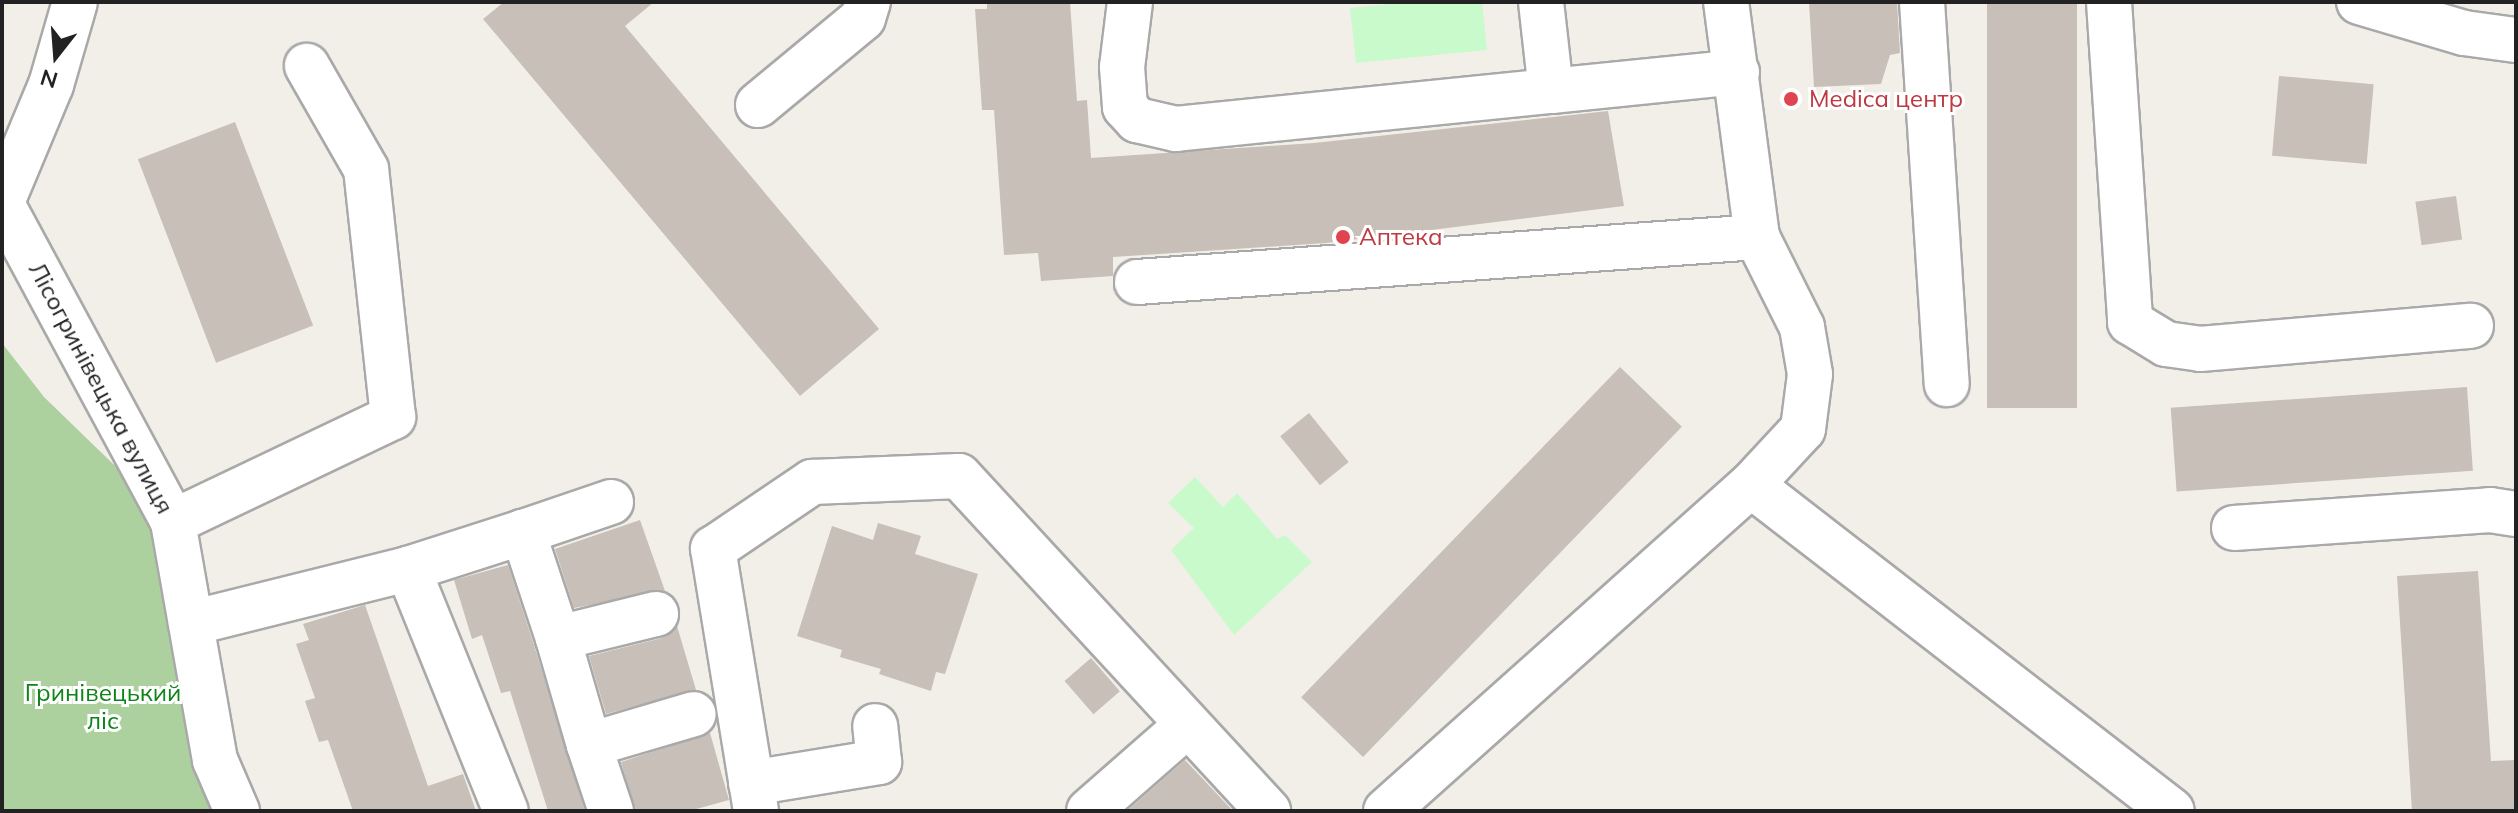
<!DOCTYPE html>
<meta charset="utf-8">
<style>
body{margin:0}
#map{position:relative;width:2518px;height:813px;overflow:hidden;background:#f2efe9;font-family:Mulish,sans-serif}
div>[style]{position:absolute}
.forest>*{inset:0;background:#add19e}
.park>*{inset:0;background:#c8facc}
.building>*{inset:0;background:#c7bfb8;transform-origin:0 0}
.roads{filter:drop-shadow(2px 0 #a9a9a9) drop-shadow(-2px 0 #a9a9a9) drop-shadow(0 2px #a9a9a9) drop-shadow(0 -2px #a9a9a9)}
.minor>*{height:44px;margin:-22px;padding:0 22px;transform-origin:22px;border-radius:22px;background:#fff}
.dots>*{width:22px;height:22px;translate:-50% -50%;box-sizing:border-box;border:4px solid #fff;border-radius:50%}
span{translate:-50% -50%;white-space:nowrap;text-align:center;line-height:1.15;-webkit-text-stroke:6px #fff;paint-order:stroke}
.health-label{font-size:24px;color:#be3a42}
.left{translate:0 -50%;text-align:left}
.street-label{font-size:24px;color:#222}
.park-label{font-size:24px;color:#0c8416}
.frame{position:absolute;inset:0;border:4px solid #222;pointer-events:none}
.north{position:absolute;left:16px;top:16px;width:80px;height:80px;-webkit-text-stroke:6px #fff;paint-order:stroke;rotate:197deg;font-size:22px;font-weight:700;line-height:32px;text-align:center;color:#222}
.north::after{content:'';display:block;margin:auto;width:28px;height:36px;background:#222;clip-path:polygon(50% 0,100% 100%,50% 72%,0 100%)}
</style>
<div id="map">
<div class="forest">
<div style="clip-path:polygon(2px 343px,44px 397px,173px 522px,237px 811px,2px 811px)"></div>
</div>
<div class="park">
<div style="clip-path:polygon(1409px 2px,1482px 2px,1487px 50px,1356px 63px,1350px 8px)"></div>
<div style="clip-path:polygon(1195px 477px,1223px 507px,1237px 493px,1277px 539px,1285px 535px,1312px 562px,1234px 635px,1171px 550px,1194px 528px,1168px 503px)"></div>
</div>
<div class="building">
<div style="clip-path:polygon(504px 2px,654px 2px,625px 26px,879px 329px,800px 396px,483px 19px)"></div>
<div style="clip-path:polygon(987px 2px,1070px 2px,1077px 101px,1087px 100px,1091px 158px,1314px 143px,1608px 111px,1624px 206px,1326px 243px,1113px 257px,1113px 276px,1041px 281px,1038px 253px,1004px 255px,994px 110px,982px 110px,975px 9px,987px 9px)"></div>
<div style="clip-path:polygon(1809px 2px,1897px 2px,1900px 53px,1890px 55px,1881px 84px,1814px 87px)"></div>
<div style="left:1987px;top:2px;width:90px;height:406px"></div>
<div style="left:2279px;top:76px;width:95px;height:80px;rotate:5deg"></div>
<div style="left:235px;top:122px;width:218px;height:104px;rotate:69deg"></div>
<div style="left:2456px;top:196px;width:44px;height:41px;rotate:82deg"></div>
<div style="left:1620px;top:367px;width:86px;height:459px;rotate:44deg"></div>
<div style="left:2467px;top:387px;width:84px;height:297px;rotate:86deg"></div>
<div style="left:1309px;top:413px;width:63px;height:37px;rotate:51deg"></div>
<div style="clip-path:polygon(640px 520px,665px 591px,574px 608px,555px 549px)"></div>
<div style="clip-path:polygon(878px 523px,921px 536px,915px 554px,978px 574px,945px 674px,936px 672px,931px 691px,879px 674px,881px 669px,840px 657px,842px 650px,797px 636px,832px 526px,873px 540px)"></div>
<div style="clip-path:polygon(508px 565px,534px 645px,585px 811px,548px 811px,510px 691px,501px 693px,482px 635px,472px 639px,454px 580px)"></div>
<div style="clip-path:polygon(2478px 571px,2491px 761px,2516px 760px,2516px 811px,2412px 811px,2397px 576px)"></div>
<div style="clip-path:polygon(365px 605px,428px 786px,463px 774px,476px 811px,353px 811px,328px 740px,319px 742px,305px 701px,315px 698px,296px 644px,309px 640px,303px 624px)"></div>
<div style="clip-path:polygon(677px 626px,696px 690px,606px 714px,589px 656px,662px 638px)"></div>
<div style="left:1091px;top:658px;width:44px;height:35px;rotate:49deg"></div>
<div style="clip-path:polygon(710px 733px,729px 800px,689px 811px,635px 811px,621px 762px)"></div>
<div style="clip-path:polygon(1185px 760px,1233px 811px,1127px 811px)"></div>
</div>
<div class="roads">
<div class="minor">
<div style="left:1130px;top:2px;width:65px;rotate:97deg"></div>
<div style="left:1122px;top:67px;width:40px;rotate:85.7deg"></div>
<div style="left:1125px;top:107px;width:18px;rotate:47deg"></div>
<div style="left:1137px;top:120px;width:40px;rotate:13deg"></div>
<div style="left:1176px;top:129px;width:377px;rotate:-5.8deg"></div>
<div style="left:1551px;top:91px;width:90px;rotate:-96.4deg"></div>
<div style="left:1922px;top:2px;width:383px;rotate:86.3deg"></div>
<div style="left:2109px;top:2px;width:321px;rotate:86.2deg"></div>
<div style="left:2130px;top:322px;width:42px;rotate:31.4deg"></div>
<div style="left:2166px;top:344px;width:34px;rotate:8deg"></div>
<div style="left:2200px;top:349px;width:272px;rotate:-4.9deg"></div>
<div style="left:2359px;top:2px;width:109px;rotate:16.4deg"></div>
<div style="left:2464px;top:33px;width:52px;rotate:7.7deg"></div>
<div style="left:1551px;top:91px;width:187px;rotate:-5.8deg"></div>
<div style="left:758px;top:105px;width:136px;rotate:-39.6deg"></div>
<div style="left:863px;top:18px;width:17px;rotate:-73deg"></div>
<div style="left:2px;top:202px;width:127px;rotate:-67.3deg"></div>
<div style="left:51px;top:85px;width:86px;rotate:-73.9deg"></div>
<div style="left:2px;top:204px;width:361px;rotate:61.7deg"></div>
<div style="left:173px;top:522px;width:242px;rotate:80deg"></div>
<div style="left:215px;top:760px;width:56px;rotate:66.7deg"></div>
<div style="left:1137px;top:282px;width:622px;rotate:-4.15deg"></div>
<div style="left:1751px;top:485px;width:532px;rotate:37.75deg"></div>
<div style="left:173px;top:522px;width:244px;rotate:-25.5deg"></div>
<div style="left:393px;top:417px;width:249px;rotate:-96.2deg"></div>
<div style="left:366px;top:169px;width:119px;rotate:-119.8deg"></div>
<div style="left:2234px;top:528px;width:257px;rotate:-4deg"></div>
<div style="left:2490px;top:510px;width:26px;rotate:9deg"></div>
<div style="left:408px;top:569px;width:261px;rotate:68deg"></div>
<div style="left:191px;top:623px;width:224px;rotate:-14deg"></div>
<div style="left:408px;top:569px;width:121px;rotate:-17.8deg"></div>
<div style="left:558px;top:638px;width:112px;rotate:-108.3deg"></div>
<div style="left:523px;top:532px;width:93px;rotate:-18.8deg"></div>
<div style="left:589px;top:745px;width:111px;rotate:-106.2deg"></div>
<div style="left:558px;top:638px;width:101px;rotate:-13.8deg"></div>
<div style="left:751px;top:783px;width:130px;rotate:-9.3deg"></div>
<div style="left:879px;top:762px;width:36px;rotate:-96deg"></div>
<div style="left:611px;top:811px;width:70px;rotate:-108.4deg"></div>
<div style="left:589px;top:745px;width:109px;rotate:-16.4deg"></div>
<div style="left:756px;top:811px;width:266px;rotate:-99.3deg"></div>
<div style="left:713px;top:549px;width:120px;rotate:-34.1deg"></div>
<div style="left:812px;top:482px;width:147px;rotate:-2.3deg"></div>
<div style="left:959px;top:476px;width:456px;rotate:47.3deg"></div>
<div style="left:1089px;top:811px;width:129px;rotate:-41.2deg"></div>
<div style="left:1386px;top:811px;width:489px;rotate:-41.8deg"></div>
<div style="left:1751px;top:485px;width:76px;rotate:-47.1deg"></div>
<div style="left:1803px;top:429px;width:55px;rotate:-82.7deg"></div>
<div style="left:1810px;top:374px;width:48px;rotate:-99.7deg"></div>
<div style="left:1802px;top:327px;width:101px;rotate:-116.6deg"></div>
<div style="left:1757px;top:237px;width:237px;rotate:-97.5deg"></div>
</div>
</div>
<div class="dots">
<div style="left:1791px;top:99px;background:#e0444e"></div>
<div style="left:1343px;top:237px;background:#e0444e"></div>
</div>
<div class="health-label">
<span class="left" style="left:1809px;top:99px">Medica центр</span>
<span class="left" style="left:1359px;top:237px">Аптека</span>
</div>
<div class="street-label">
<span style="left:101px;top:388px;rotate:62deg">Лісогринівецька вулиця</span>
</div>
<div class="park-label">
<span style="left:103px;top:707px">Гринівецький<br>ліс</span>
</div>
<div class="frame"></div>
<div class="north">N</div>
</div>
